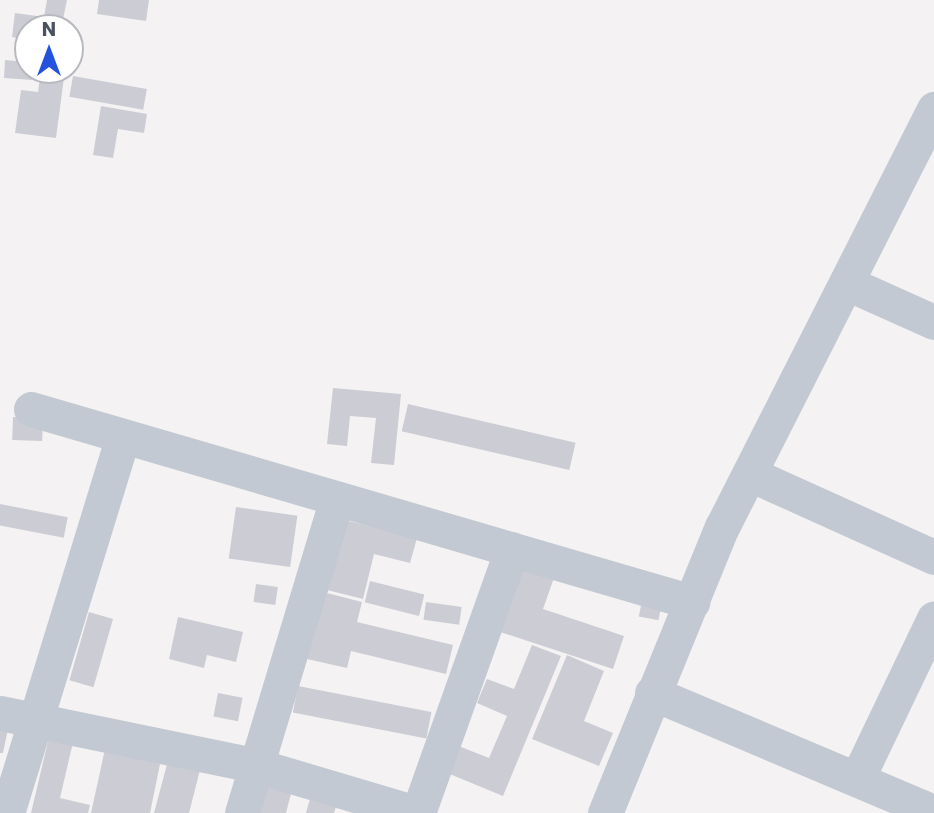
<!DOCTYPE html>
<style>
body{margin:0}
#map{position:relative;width:934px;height:813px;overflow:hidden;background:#f4f2f2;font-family:Poppins,sans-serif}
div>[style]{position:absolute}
.building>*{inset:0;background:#cccdd4;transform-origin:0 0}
.street>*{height:35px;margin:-17.5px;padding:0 17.5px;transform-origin:17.5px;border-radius:17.5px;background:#c3c9d2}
span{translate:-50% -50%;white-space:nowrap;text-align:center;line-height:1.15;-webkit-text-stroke:5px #fff;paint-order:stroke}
.north{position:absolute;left:14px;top:14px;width:70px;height:70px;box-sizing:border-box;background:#fff;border:2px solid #b7b9bf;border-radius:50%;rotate:0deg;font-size:19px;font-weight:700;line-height:28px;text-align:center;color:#4a515f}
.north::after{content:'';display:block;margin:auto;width:24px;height:32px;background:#2352dd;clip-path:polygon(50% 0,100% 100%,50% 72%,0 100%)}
</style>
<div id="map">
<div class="building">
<div style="clip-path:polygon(47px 0,67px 0,62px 24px,39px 21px,38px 28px,28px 28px,28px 40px,12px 37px,15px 13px,44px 17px)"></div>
<div style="clip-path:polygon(99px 0,149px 0,146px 21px,97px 14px)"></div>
<div style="clip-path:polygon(5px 60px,28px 62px,32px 80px,4px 78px)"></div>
<div style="clip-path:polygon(41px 70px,65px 70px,56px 138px,15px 133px,21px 90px,38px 92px)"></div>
<div style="left:73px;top:76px;width:75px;height:21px;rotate:10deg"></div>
<div style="clip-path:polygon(101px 106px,147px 114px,144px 133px,118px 129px,113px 158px,93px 155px)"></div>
<div style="clip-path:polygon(333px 388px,401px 394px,394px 465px,371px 463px,376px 418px,350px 416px,347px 446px,327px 444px)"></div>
<div style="left:408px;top:404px;width:172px;height:28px;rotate:13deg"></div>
<div style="left:13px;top:417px;width:30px;height:23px;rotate:2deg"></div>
<div style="left:0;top:504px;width:69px;height:21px;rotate:11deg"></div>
<div style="left:236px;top:507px;width:62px;height:52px;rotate:8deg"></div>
<div style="clip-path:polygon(345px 520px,417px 538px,410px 563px,374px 554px,363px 599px,327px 590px)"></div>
<div style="clip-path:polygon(529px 548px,561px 558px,543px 609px,624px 636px,613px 669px,500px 632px)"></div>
<div style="left:370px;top:581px;width:56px;height:22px;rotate:14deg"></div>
<div style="left:256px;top:584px;width:22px;height:18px;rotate:8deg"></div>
<div style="left:644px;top:590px;width:20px;height:27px;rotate:11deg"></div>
<div style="clip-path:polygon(323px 592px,362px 602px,357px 622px,453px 645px,446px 674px,351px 651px,347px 668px,307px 659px)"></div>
<div style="left:426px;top:602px;width:36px;height:18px;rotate:8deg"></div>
<div style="left:89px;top:612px;width:25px;height:71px;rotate:16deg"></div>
<div style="clip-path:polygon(178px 617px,243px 632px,236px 662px,207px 655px,204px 668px,169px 659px)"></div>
<div style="clip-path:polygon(532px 645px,561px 656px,503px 796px,440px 770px,451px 743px,489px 758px,507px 716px,477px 703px,487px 679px,514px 689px)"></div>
<div style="clip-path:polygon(567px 655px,604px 671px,584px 721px,613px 733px,599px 766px,532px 739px)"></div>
<div style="left:298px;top:686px;width:136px;height:27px;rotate:11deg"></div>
<div style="left:218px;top:693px;width:25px;height:24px;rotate:11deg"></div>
<div style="clip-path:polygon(0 722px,9px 724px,3px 753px,0 753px)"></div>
<div style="clip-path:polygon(50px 733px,74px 738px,60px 798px,90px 805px,88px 813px,31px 813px)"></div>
<div style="clip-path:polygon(105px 749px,160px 764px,150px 813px,91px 813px)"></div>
<div style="clip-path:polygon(169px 757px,201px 766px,189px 813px,154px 813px)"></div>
<div style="clip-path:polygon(267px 780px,293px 786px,286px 813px,260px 813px)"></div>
<div style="clip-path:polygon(313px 788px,339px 796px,334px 813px,306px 813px)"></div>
</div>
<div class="street">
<div style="left:849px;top:284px;width:93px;rotate:24.1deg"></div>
<div style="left:31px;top:409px;width:689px;rotate:16.28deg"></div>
<div style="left:750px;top:474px;width:202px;rotate:24.3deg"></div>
<div style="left:652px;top:693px;width:306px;rotate:22.9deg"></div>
<div style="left:0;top:713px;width:263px;rotate:11.6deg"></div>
<div style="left:258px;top:766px;width:165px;rotate:16.6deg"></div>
<div style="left:857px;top:779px;width:178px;rotate:-64.4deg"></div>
<div style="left:7px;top:813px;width:394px;rotate:-72.9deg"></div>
<div style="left:242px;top:813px;width:328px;rotate:-73.2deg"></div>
<div style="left:418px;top:813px;width:280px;rotate:-70.4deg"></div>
<div style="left:605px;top:813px;width:309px;rotate:-67.8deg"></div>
<div style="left:722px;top:527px;width:469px;rotate:-63.1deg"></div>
</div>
<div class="north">N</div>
</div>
